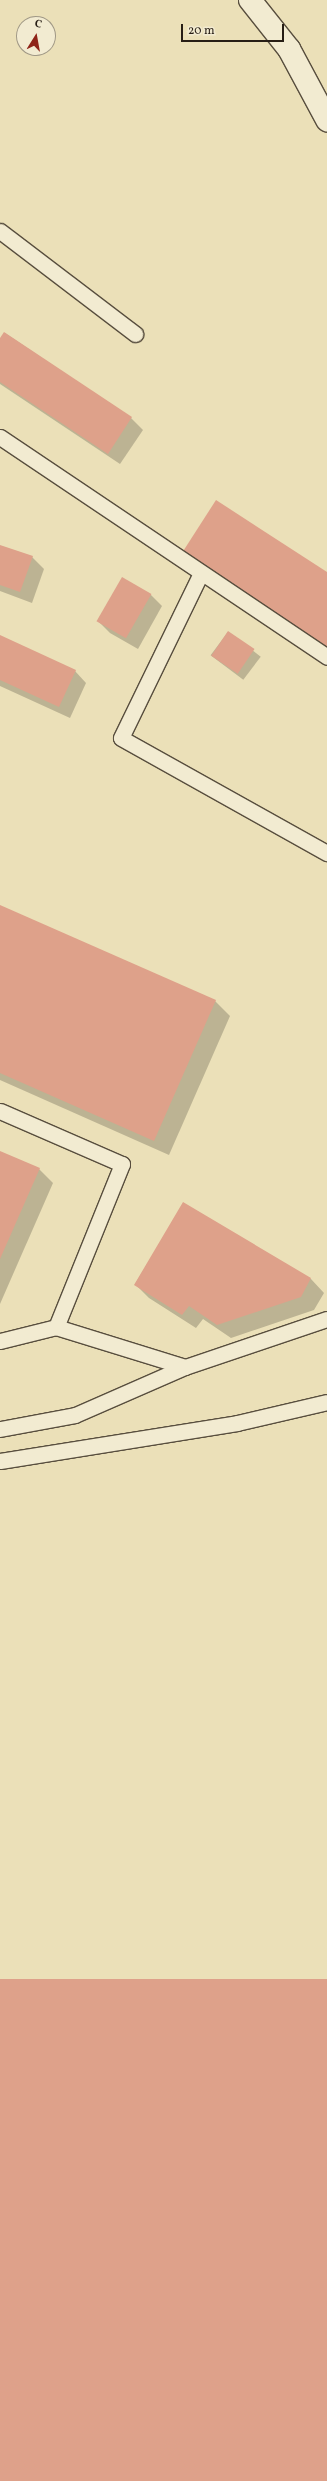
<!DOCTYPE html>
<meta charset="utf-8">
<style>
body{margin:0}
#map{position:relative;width:327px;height:2481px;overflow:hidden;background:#ebe0b8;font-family:Vollkorn,serif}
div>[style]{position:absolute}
.shadow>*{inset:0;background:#0003;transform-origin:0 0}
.building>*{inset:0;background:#dea18a;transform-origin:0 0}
.roads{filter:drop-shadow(1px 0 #584e3e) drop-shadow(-1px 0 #584e3e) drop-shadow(0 1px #584e3e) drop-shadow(0 -1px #584e3e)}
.lane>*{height:15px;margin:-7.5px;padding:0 7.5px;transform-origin:7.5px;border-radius:7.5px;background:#f2ebd1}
.secondary>*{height:22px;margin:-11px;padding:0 11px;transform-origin:11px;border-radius:11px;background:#f2ebd1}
span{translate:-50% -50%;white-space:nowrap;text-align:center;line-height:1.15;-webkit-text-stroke:4px #f2ebd1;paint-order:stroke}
.north{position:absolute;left:16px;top:16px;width:40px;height:40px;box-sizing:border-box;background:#f2ebd1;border:1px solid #a19986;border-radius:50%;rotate:11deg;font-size:11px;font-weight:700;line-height:16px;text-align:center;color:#271e15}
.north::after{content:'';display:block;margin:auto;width:14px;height:18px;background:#8f2418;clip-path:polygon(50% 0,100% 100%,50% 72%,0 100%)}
.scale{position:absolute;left:181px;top:24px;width:103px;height:18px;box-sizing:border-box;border:2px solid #271e15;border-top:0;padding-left:5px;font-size:12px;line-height:14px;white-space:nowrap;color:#271e15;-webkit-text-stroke:3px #f2ebd1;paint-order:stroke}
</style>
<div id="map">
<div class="shadow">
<div style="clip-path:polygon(5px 333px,131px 418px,143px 430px,120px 464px,0 384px,0 340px)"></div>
<div style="clip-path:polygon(0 546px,32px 557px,44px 569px,32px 603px,0 591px)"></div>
<div style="clip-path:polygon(123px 579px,151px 595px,162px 606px,138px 649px,110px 633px,98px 621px)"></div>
<div style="left:228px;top:632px;width:41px;height:29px;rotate:37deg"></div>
<div style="clip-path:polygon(0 637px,75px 671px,86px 683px,70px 718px,0 686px)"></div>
<div style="clip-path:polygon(0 906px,215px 1001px,230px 1016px,169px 1155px,0 1080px)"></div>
<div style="clip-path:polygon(0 1152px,39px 1169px,53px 1183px,0 1304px)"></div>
<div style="clip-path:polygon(184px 1204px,311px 1279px,324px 1293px,314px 1310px,231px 1338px,203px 1319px,196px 1328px,149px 1298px,135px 1284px)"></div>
</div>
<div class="building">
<div style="clip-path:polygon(4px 332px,132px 417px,108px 454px,0 382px,0 338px)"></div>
<div style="clip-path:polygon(216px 500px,327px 572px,327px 649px,180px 556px)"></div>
<div style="clip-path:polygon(0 545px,33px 556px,20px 592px,0 585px)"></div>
<div style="left:122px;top:577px;width:34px;height:51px;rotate:30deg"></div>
<div style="left:228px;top:631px;width:32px;height:30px;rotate:34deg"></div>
<div style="clip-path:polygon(0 635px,76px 670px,59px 707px,0 680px)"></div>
<div style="clip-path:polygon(0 905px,216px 1000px,154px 1141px,0 1073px)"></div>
<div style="clip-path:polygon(0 1151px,40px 1168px,0 1259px)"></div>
<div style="clip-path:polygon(183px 1202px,311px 1278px,301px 1297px,217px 1325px,189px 1306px,182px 1315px,134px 1285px)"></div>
<div style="left:327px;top:1979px;width:502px;height:332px;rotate:90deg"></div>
</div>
<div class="roads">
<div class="lane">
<div style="left:0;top:231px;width:170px;rotate:37.3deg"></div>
<div style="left:0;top:437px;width:394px;rotate:33.9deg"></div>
<div style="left:201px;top:573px;width:183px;rotate:115.9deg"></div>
<div style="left:121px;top:738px;width:236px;rotate:29.2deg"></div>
<div style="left:0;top:1111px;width:133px;rotate:23.5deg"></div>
<div style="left:122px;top:1164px;width:176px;rotate:112deg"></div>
<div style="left:0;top:1341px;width:58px;rotate:-14deg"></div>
<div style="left:56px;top:1327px;width:135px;rotate:17.2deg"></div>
<div style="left:185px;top:1367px;width:150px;rotate:-18.7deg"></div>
<div style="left:0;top:1429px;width:76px;rotate:-10.6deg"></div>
<div style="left:75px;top:1415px;width:120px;rotate:-23.6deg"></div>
<div style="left:0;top:1461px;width:240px;rotate:-9.1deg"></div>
<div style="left:237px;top:1423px;width:92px;rotate:-13.1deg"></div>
</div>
<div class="secondary">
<div style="left:250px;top:0;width:63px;rotate:51.5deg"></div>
<div style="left:289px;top:49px;width:81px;rotate:61.8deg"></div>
</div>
</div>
<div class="north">С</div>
<div class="scale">20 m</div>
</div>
